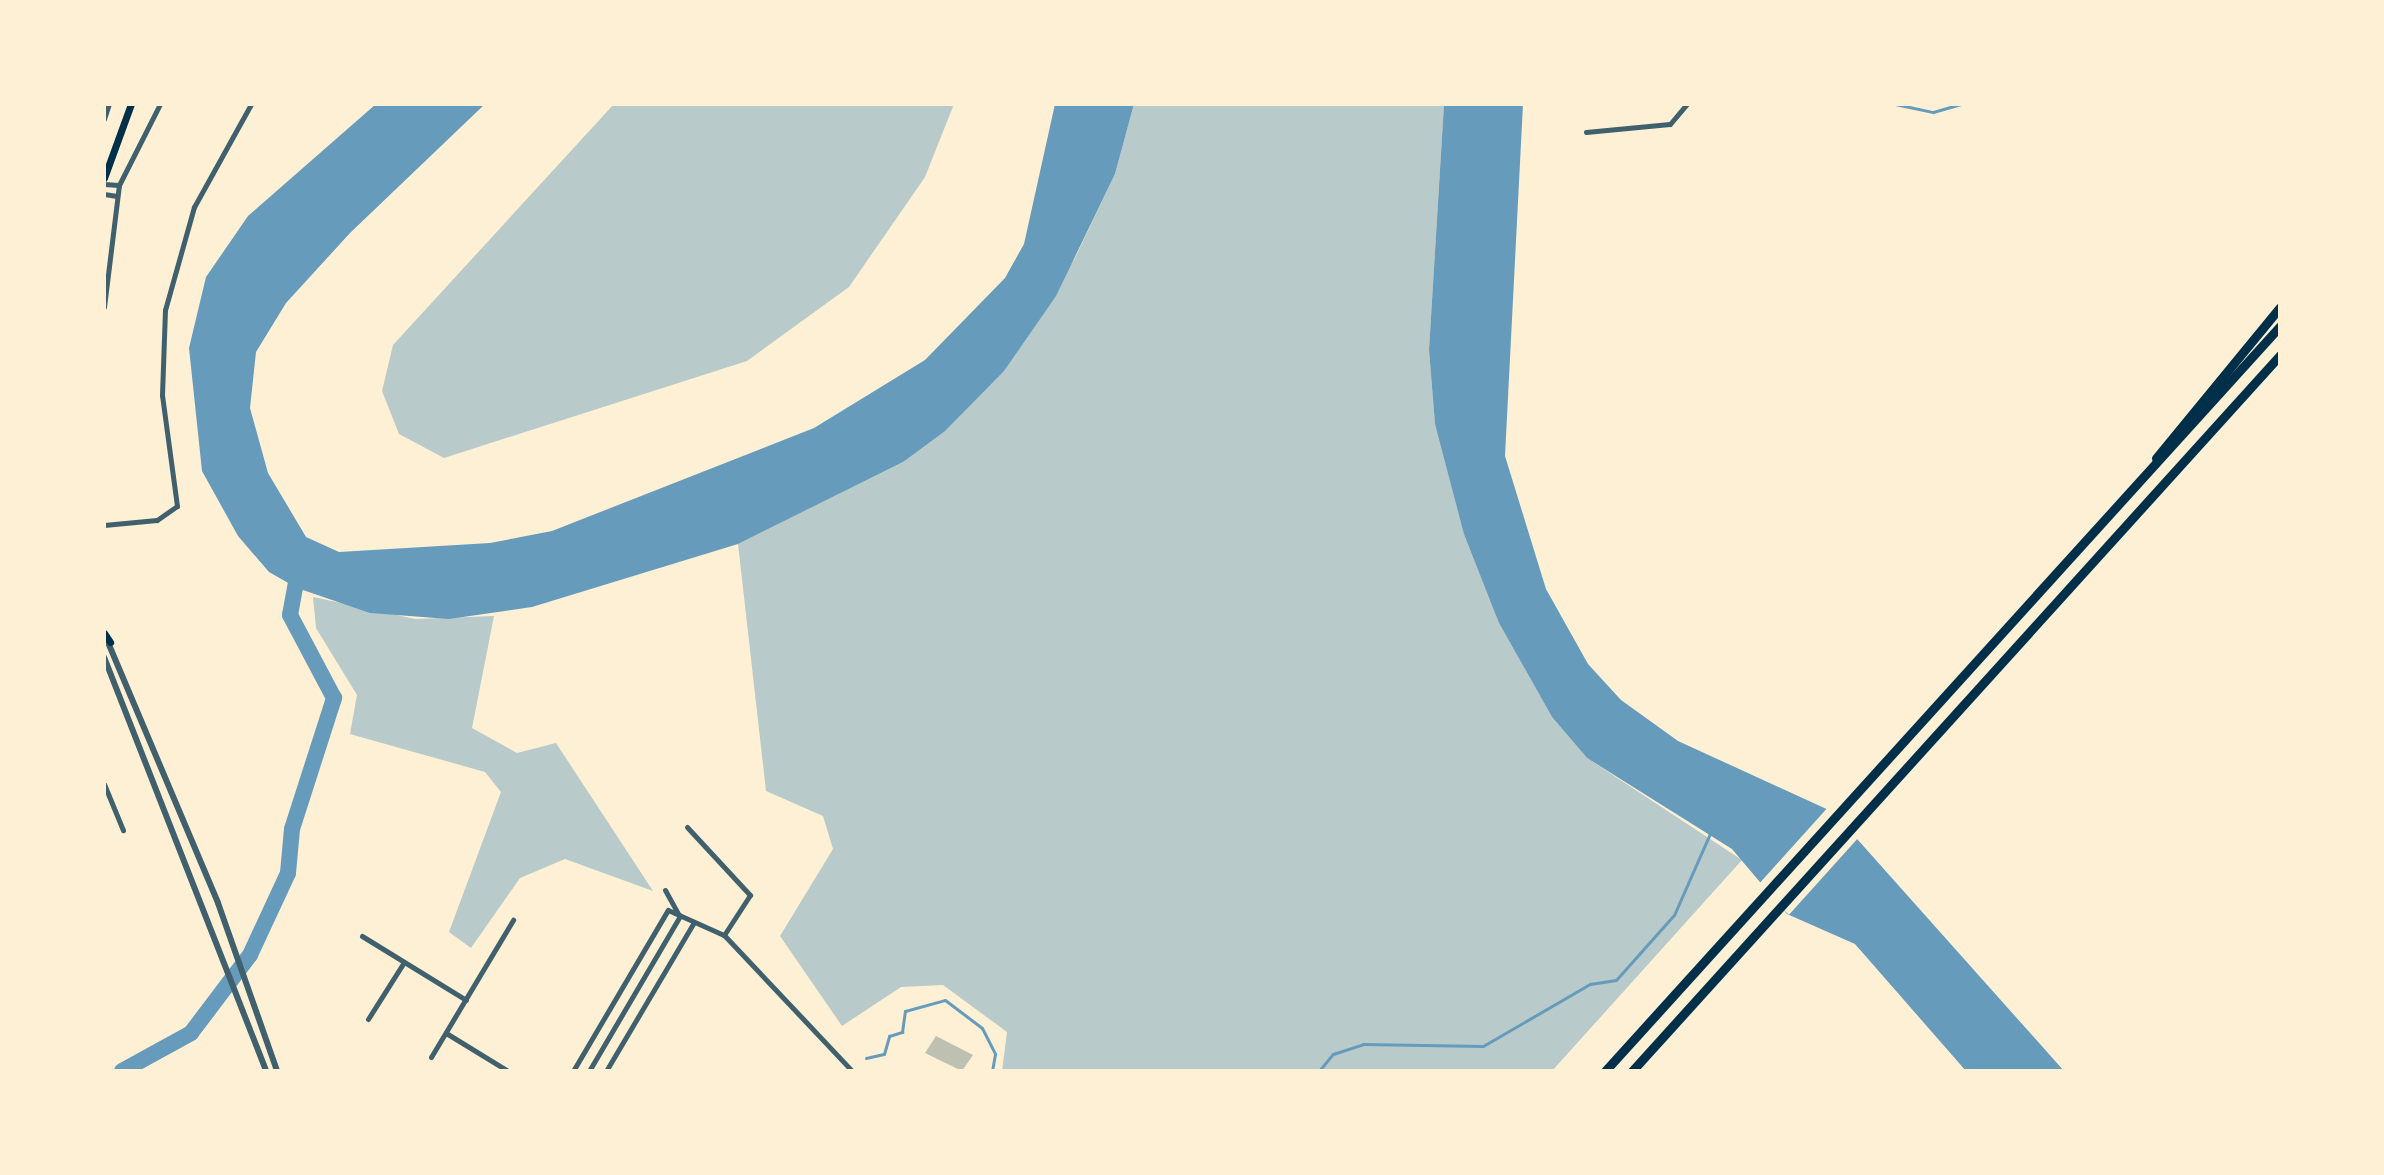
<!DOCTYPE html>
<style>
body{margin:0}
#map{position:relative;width:2384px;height:1175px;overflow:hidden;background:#fdf0d5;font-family:"Public Sans",sans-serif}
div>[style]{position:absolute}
.green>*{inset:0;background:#b9caca}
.water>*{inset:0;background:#669bbc}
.pier>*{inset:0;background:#fdf0d5;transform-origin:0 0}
.stream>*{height:3px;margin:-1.5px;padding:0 1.5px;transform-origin:1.5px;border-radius:1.5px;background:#669bbc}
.river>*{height:16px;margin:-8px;padding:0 8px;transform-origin:8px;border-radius:8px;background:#669bbc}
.building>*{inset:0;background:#bec0b2}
.minor>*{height:5px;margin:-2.5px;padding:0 2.5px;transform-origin:2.5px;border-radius:2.5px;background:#3f606c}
.tertiary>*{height:6px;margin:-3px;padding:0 3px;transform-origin:3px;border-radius:3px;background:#3f606c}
.secondary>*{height:7px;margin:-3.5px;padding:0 3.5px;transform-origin:3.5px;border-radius:3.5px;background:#003049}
.motorway>*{height:9px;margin:-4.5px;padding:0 4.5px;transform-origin:4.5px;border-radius:4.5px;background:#003049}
span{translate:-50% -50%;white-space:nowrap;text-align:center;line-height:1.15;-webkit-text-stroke:8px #fdf0d5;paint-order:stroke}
.frame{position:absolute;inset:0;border:106px solid #fdf0d5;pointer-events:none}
</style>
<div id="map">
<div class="green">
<div style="clip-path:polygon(614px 104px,954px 104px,925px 177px,849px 287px,747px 361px,444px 458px,399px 434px,382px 391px,393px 345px)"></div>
<div style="clip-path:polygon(1134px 104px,1444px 104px,1429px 350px,1435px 424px,1499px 623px,1552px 717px,1587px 758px,1742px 860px,1552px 1071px,1002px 1071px,1007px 1032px,943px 985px,901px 987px,842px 1026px,780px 936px,833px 849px,823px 816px,766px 791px,738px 544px,903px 462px,1004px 371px,1075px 258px,1115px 174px)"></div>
<div style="clip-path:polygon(313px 597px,415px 619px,494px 616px,472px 728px,517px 753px,556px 743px,653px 891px,565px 859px,520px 878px,471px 948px,449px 932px,501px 792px,485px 772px,350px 734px,357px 695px,316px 628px)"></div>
</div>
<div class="water">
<div style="clip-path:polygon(376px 104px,485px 104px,350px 233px,286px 303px,256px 352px,250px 408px,268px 473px,306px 537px,339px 552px,490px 543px,552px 531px,814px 428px,925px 360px,1005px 278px,1024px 244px,1055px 104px,1134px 104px,1115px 174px,1056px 296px,1004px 371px,945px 431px,903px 462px,738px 544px,532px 607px,449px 619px,370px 613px,297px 588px,269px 572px,238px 536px,202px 471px,189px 348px,206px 277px,248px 216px)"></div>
<div style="clip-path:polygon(1444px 104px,1523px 104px,1505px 456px,1546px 589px,1588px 664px,1621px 700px,1678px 741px,1833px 812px,2064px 1071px,1966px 1071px,1855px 944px,1787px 914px,1732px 849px,1587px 758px,1552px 717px,1499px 623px,1464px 534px,1435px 424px,1429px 350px)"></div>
</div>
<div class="pier">
<div style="left:1830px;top:805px;width:43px;height:109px;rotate:42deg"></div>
</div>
<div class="stream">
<div style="left:1895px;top:104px;width:39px;rotate:12deg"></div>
<div style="left:1933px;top:112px;width:29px;rotate:-16deg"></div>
<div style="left:866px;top:1058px;width:18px;rotate:-13deg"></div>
<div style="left:884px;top:1054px;width:19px;rotate:-74deg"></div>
<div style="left:889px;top:1036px;width:14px;rotate:-17deg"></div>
<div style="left:902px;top:1032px;width:21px;rotate:-82deg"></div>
<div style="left:905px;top:1011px;width:41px;rotate:-15.4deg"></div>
<div style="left:945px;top:1000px;width:46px;rotate:37.1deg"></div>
<div style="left:982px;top:1028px;width:29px;rotate:63deg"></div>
<div style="left:995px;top:1054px;width:17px;rotate:100deg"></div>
<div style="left:1319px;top:1071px;width:22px;rotate:-51deg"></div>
<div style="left:1333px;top:1054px;width:32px;rotate:-18deg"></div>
<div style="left:1363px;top:1044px;width:120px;rotate:1deg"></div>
<div style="left:1483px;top:1046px;width:124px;rotate:-30.1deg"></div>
<div style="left:1590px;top:984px;width:26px;rotate:-9deg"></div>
<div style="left:1616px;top:980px;width:87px;rotate:-48.3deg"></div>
<div style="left:1674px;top:915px;width:92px;rotate:-66.2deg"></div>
</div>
<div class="river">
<div style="left:122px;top:1071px;width:79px;rotate:-28.8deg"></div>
<div style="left:191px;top:1033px;width:98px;rotate:-52.9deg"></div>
<div style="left:250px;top:955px;width:90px;rotate:-65.1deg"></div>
<div style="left:288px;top:873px;width:44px;rotate:-84.8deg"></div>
<div style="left:292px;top:829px;width:138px;rotate:-72.2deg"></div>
<div style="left:334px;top:698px;width:94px;rotate:-117.9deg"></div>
<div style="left:290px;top:615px;width:50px;rotate:-79.6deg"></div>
</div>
<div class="building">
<div style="clip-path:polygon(936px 1036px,973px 1055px,962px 1071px,925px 1053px)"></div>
</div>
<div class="minor">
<div style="left:104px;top:119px;width:16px;rotate:-72deg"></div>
<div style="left:1586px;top:132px;width:84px;rotate:-5.4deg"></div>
<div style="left:1670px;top:124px;width:26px;rotate:-50deg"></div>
<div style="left:104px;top:184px;width:15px;rotate:4deg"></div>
<div style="left:104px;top:194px;width:13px;rotate:9deg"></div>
<div style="left:104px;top:307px;width:123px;rotate:-83deg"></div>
<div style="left:119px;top:185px;width:91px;rotate:-63.2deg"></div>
<div style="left:104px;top:525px;width:53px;rotate:-5.4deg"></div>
<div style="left:157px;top:520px;width:24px;rotate:-35deg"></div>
<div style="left:177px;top:506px;width:112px;rotate:-97.7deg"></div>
<div style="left:162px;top:395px;width:85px;rotate:-88deg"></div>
<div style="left:165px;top:310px;width:107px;rotate:-74.3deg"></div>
<div style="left:194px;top:207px;width:118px;rotate:-61deg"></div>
<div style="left:104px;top:784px;width:50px;rotate:67.6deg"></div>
<div style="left:687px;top:827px;width:93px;rotate:47.2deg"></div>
<div style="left:750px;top:895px;width:48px;rotate:123deg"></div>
<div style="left:665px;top:890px;width:29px;rotate:61deg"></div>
<div style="left:362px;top:936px;width:122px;rotate:31.6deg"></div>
<div style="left:368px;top:1019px;width:67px;rotate:-57.7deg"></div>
<div style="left:446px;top:1033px;width:73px;rotate:31.5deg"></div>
<div style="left:431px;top:1057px;width:160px;rotate:-59.1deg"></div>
<div style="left:573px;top:1071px;width:187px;rotate:-59.5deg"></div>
<div style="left:668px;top:910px;width:61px;rotate:24.1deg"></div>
<div style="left:724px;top:935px;width:187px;rotate:46.7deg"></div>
<div style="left:589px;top:1071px;width:180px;rotate:-59.6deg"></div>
<div style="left:606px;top:1071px;width:171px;rotate:-59.4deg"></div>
</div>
<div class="tertiary">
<div style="left:107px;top:640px;width:285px;rotate:67.1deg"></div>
<div style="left:218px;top:903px;width:178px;rotate:70.6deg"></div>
<div style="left:104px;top:657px;width:445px;rotate:68.6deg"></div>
</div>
<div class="secondary">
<div style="left:104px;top:178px;width:79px;rotate:-70deg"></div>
<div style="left:104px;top:633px;width:11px;rotate:56deg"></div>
</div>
<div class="motorway">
<div style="left:2156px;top:458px;width:195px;rotate:-50.6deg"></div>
<div style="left:1605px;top:1071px;width:1005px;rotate:-47.82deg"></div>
<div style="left:1632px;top:1071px;width:966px;rotate:-47.85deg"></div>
</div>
<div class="frame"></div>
</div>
